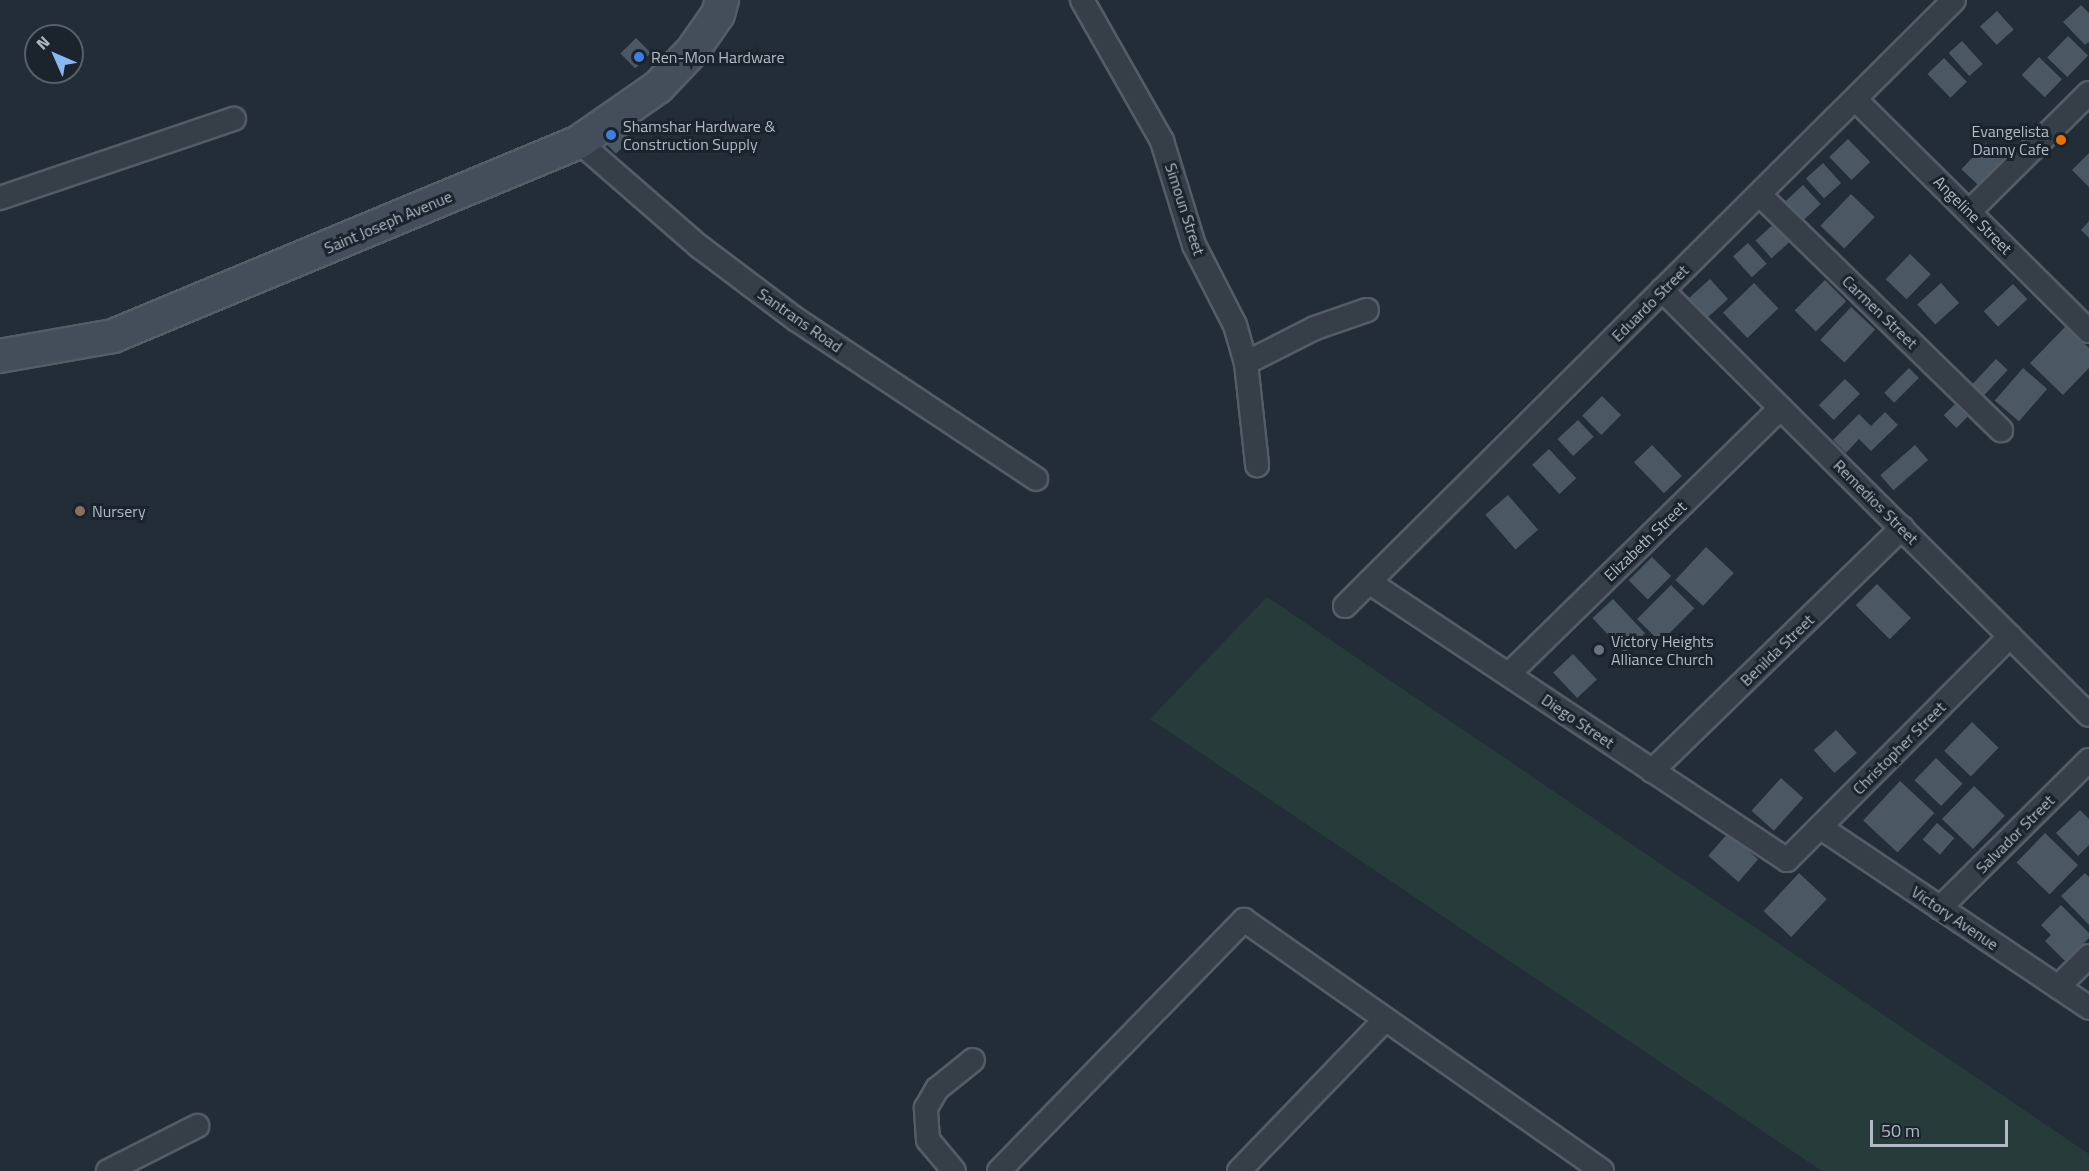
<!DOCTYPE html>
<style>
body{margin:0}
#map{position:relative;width:2089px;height:1171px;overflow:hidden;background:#222d38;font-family:"Titillium Web",sans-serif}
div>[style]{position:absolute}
.green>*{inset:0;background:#273b3b}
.building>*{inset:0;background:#4b5763;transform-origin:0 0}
.roads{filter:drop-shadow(2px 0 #545c66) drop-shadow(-2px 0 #545c66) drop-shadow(0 2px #545c66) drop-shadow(0 -2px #545c66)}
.minor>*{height:22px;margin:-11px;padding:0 11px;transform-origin:11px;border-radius:11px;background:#363e48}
.secondary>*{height:32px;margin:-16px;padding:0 16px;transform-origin:16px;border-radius:16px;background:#444e5b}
.dots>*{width:16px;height:16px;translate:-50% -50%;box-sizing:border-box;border:3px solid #1b232d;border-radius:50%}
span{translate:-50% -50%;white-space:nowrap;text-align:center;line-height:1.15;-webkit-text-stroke:6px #1b232d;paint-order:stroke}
.poi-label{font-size:16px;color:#b1b9c4}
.left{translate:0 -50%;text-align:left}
.right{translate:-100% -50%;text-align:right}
.street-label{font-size:16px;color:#b1b9c4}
.north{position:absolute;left:24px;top:24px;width:60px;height:60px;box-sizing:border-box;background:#1b232d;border:2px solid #575f69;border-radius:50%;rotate:315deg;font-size:16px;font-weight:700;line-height:24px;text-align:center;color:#b1b9c4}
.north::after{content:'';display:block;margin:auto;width:21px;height:27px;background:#89b7f1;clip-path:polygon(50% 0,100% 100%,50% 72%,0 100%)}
.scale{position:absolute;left:1870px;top:1120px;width:138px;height:27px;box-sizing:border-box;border:3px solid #b1b9c4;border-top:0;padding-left:8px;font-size:18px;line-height:21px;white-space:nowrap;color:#b1b9c4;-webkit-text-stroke:4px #1b232d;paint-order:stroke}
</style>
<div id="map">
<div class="green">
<div style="clip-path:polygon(1267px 597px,2089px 1154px,2089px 1171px,1822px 1171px,1150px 719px)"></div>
</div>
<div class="building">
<div style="clip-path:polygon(2081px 5px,2089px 13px,2089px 42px,2085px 45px,2063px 22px)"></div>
<div style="left:1997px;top:11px;width:25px;height:23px;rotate:48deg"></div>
<div style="left:2068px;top:36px;width:28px;height:30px;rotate:44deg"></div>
<div style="left:636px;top:38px;width:21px;height:22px;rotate:45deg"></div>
<div style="left:1962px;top:41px;width:31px;height:18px;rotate:48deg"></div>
<div style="left:2039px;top:57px;width:32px;height:25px;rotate:44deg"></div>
<div style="left:1944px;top:58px;width:33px;height:23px;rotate:46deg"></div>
<div style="left:616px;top:124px;width:21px;height:21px;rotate:45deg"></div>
<div style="left:1848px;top:139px;width:32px;height:26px;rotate:46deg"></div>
<div style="left:1986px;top:143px;width:25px;height:36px;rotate:43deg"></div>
<div style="clip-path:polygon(2089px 153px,2089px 187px,2072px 170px)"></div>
<div style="left:1823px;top:163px;width:27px;height:23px;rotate:48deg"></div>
<div style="left:1803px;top:185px;width:26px;height:24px;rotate:47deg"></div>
<div style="left:1851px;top:194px;width:33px;height:44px;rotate:44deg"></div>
<div style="left:1777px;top:221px;width:24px;height:29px;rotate:48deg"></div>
<div style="clip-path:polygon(2089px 221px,2089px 238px,2081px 230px)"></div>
<div style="left:1748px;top:243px;width:28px;height:20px;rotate:48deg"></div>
<div style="left:1910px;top:254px;width:29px;height:35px;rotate:44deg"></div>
<div style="left:1710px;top:279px;width:27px;height:28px;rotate:48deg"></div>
<div style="left:1825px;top:280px;width:30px;height:43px;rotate:45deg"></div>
<div style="left:1754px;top:283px;width:35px;height:43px;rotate:46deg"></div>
<div style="left:1941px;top:283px;width:27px;height:32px;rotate:48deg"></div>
<div style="left:2013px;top:284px;width:21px;height:40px;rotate:47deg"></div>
<div style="left:1851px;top:307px;width:33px;height:45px;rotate:43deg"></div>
<div style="clip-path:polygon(2066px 326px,2089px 348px,2089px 368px,2063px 395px,2030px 363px)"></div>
<div style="left:1996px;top:359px;width:16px;height:35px;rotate:43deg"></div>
<div style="left:1909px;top:368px;width:14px;height:35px;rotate:45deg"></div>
<div style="left:2023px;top:368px;width:32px;height:43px;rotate:41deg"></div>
<div style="left:1845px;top:379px;width:21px;height:37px;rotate:45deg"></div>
<div style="left:1602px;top:396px;width:27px;height:28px;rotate:45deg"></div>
<div style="left:1955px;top:404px;width:18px;height:16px;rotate:45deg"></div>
<div style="clip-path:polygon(1885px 412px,1898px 425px,1871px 451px,1859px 439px,1846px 453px,1833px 440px,1859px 414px,1871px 426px)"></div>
<div style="left:1578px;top:420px;width:23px;height:28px;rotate:47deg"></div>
<div style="left:1652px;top:445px;width:43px;height:25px;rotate:46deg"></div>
<div style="left:1915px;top:445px;width:20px;height:46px;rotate:49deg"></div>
<div style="left:1549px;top:449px;width:40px;height:23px;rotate:47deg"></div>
<div style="left:1508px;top:495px;width:46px;height:30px;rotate:49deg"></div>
<div style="left:1706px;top:547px;width:38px;height:45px;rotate:43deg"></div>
<div style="left:1652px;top:557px;width:27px;height:33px;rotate:45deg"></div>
<div style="left:1877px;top:584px;width:48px;height:30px;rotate:45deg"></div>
<div style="left:1671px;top:585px;width:33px;height:48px;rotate:45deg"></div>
<div style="left:1613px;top:599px;width:47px;height:28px;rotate:47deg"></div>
<div style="left:1573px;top:654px;width:35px;height:27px;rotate:47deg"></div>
<div style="left:1972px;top:722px;width:37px;height:40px;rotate:44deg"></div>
<div style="left:1836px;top:730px;width:31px;height:30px;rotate:48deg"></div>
<div style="left:1936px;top:758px;width:37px;height:31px;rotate:44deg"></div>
<div style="left:1781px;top:778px;width:30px;height:44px;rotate:42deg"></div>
<div style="left:1900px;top:781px;width:47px;height:54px;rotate:43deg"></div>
<div style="left:1974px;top:786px;width:43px;height:46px;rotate:44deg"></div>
<div style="clip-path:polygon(2080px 810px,2089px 819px,2089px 845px,2078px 856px,2056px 833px)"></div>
<div style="left:1937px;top:823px;width:23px;height:22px;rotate:41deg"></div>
<div style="left:1728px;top:833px;width:40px;height:30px;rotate:41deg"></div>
<div style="left:2045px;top:833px;width:46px;height:41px;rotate:44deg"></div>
<div style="left:1799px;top:873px;width:38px;height:52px;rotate:43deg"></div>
<div style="clip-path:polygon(2085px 873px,2089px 877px,2089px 925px,2061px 896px)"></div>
<div style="clip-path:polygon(2061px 905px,2089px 933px,2089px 938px,2066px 962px,2045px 941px,2051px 935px,2041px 925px)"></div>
</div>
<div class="roads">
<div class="minor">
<div style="left:1082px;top:0;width:162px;rotate:60.4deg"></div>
<div style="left:1162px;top:141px;width:109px;rotate:72.9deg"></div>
<div style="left:1194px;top:245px;width:90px;rotate:62.9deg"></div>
<div style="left:1235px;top:325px;width:40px;rotate:74deg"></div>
<div style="left:1246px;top:363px;width:103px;rotate:83.8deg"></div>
<div style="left:1856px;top:100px;width:328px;rotate:44.8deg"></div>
<div style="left:579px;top:142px;width:160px;rotate:41deg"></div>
<div style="left:700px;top:247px;width:121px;rotate:37deg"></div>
<div style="left:797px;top:320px;width:287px;rotate:33.6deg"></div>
<div style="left:1760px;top:195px;width:337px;rotate:44.3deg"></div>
<div style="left:0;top:198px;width:247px;rotate:-18.7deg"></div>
<div style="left:1969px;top:212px;width:169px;rotate:-44.8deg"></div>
<div style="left:1662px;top:290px;width:602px;rotate:44.87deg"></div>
<div style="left:1246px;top:363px;width:77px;rotate:-26.9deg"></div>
<div style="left:1315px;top:328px;width:55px;rotate:-19.1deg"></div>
<div style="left:1369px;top:582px;width:502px;rotate:33.63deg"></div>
<div style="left:1787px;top:860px;width:316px;rotate:-45.1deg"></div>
<div style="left:1345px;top:606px;width:859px;rotate:-44.86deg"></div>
<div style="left:1509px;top:674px;width:380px;rotate:-44.4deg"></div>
<div style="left:1652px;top:771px;width:349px;rotate:-44.2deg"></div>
<div style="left:1820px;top:827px;width:324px;rotate:33.9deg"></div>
<div style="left:1940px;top:908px;width:210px;rotate:-44.8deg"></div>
<div style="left:2058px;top:987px;width:44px;rotate:-45deg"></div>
<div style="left:108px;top:1171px;width:100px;rotate:-26.8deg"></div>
<div style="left:954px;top:1171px;width:40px;rotate:-130deg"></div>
<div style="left:928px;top:1140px;width:32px;rotate:-94deg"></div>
<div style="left:926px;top:1108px;width:22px;rotate:-60deg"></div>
<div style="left:937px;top:1089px;width:46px;rotate:-38.9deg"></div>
<div style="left:999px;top:1171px;width:351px;rotate:-45.7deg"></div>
<div style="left:1244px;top:920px;width:437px;rotate:35deg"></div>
<div style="left:1239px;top:1171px;width:209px;rotate:-46deg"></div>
</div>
<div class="secondary">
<div style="left:0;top:356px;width:115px;rotate:-10deg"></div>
<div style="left:113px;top:336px;width:505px;rotate:-22.6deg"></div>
<div style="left:579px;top:142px;width:96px;rotate:-34.8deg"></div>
<div style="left:658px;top:87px;width:51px;rotate:-46.6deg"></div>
<div style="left:693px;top:50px;width:44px;rotate:-55.2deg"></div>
<div style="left:718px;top:14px;width:15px;rotate:-74deg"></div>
</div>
</div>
<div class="dots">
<div style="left:639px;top:57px;background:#3f7fe0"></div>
<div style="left:611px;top:135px;background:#3f7fe0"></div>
<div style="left:2061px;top:140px;background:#e8710a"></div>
<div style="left:80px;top:511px;background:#8d6e63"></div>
<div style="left:1599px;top:650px;background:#6b7280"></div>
</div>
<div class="poi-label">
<span class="left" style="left:651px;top:57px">Ren-Mon Hardware</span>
<span class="left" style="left:623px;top:135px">Shamshar Hardware &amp;<br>Construction Supply</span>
<span class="right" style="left:2049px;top:140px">Evangelista<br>Danny Cafe</span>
<span class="left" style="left:92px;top:511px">Nursery</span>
<span class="left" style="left:1611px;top:650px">Victory Heights<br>Alliance Church</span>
</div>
<div class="street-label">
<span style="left:1185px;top:209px;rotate:72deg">Simoun Street</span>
<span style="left:1973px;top:215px;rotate:45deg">Angeline Street</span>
<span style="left:388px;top:222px;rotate:-23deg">Saint Joseph Avenue</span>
<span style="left:1650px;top:303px;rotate:-45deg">Eduardo Street</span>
<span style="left:1880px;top:312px;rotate:44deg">Carmen Street</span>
<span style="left:800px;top:320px;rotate:35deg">Santrans Road</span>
<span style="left:1876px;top:502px;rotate:45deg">Remedios Street</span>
<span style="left:1645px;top:541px;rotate:-44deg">Elizabeth Street</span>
<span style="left:1777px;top:650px;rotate:-44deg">Benilda Street</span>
<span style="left:1578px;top:721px;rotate:34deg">Diego Street</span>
<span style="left:1899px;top:748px;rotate:-45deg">Christopher Street</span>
<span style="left:2015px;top:834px;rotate:-45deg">Salvador Street</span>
<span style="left:1955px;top:918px;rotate:34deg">Victory Avenue</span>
</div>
<div class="north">N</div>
<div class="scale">50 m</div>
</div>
